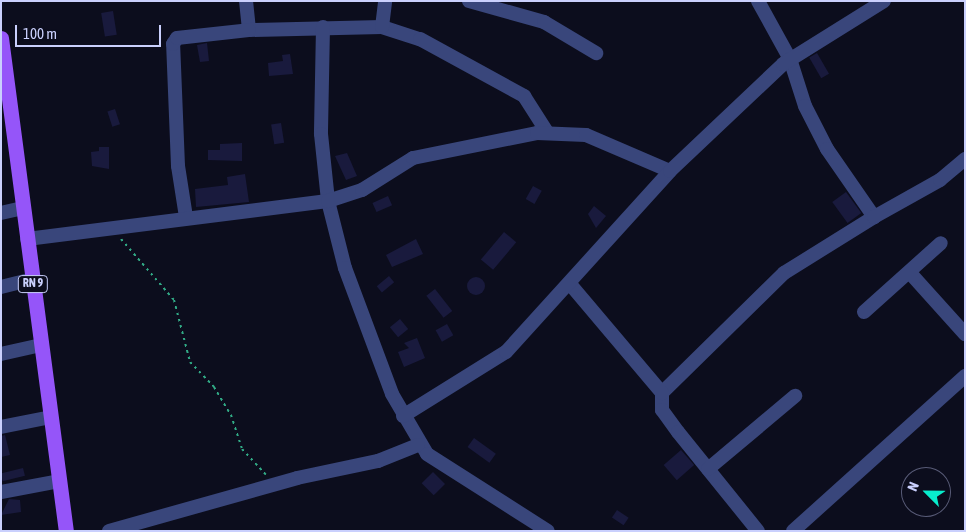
<!DOCTYPE html>
<style>
body{margin:0}
#map{position:relative;width:966px;height:532px;overflow:hidden;background:#0c0d1d;font-family:"Asap Condensed",sans-serif}
div>[style]{position:absolute}
.building>*{inset:0;background:#191a3d;transform-origin:0 0}
.round{border-radius:50%}
.path>*{height:2px;margin-top:-1px;transform-origin:0;background:repeating-linear-gradient(90deg,#31ab86 0 2.5px,transparent 0 6.5px)}
.minor>*{height:14px;margin:-7px;padding:0 7px;transform-origin:7px;border-radius:7px;background:#39467b}
.major>*{height:15px;margin:-7.5px;padding:0 7.5px;transform-origin:7.5px;border-radius:7.5px;background:#9555f9}
span{translate:-50% -50%;white-space:nowrap;text-align:center;line-height:1.15;-webkit-text-stroke:4.5px #0c0d1d;paint-order:stroke}
.shield-label span{padding:1px 4px;background:#0c0d1d;border:1px solid;border-radius:4px;-webkit-text-stroke-width:0}
.shield-label{font-size:12px;color:#cad0fd;font-weight:700}
.frame{position:absolute;inset:0;border:2px solid #cad0fd;pointer-events:none}
.north{position:absolute;left:901px;top:467px;width:50px;height:50px;box-sizing:border-box;background:#0c0d1d;border:1px solid #585b77;border-radius:50%;rotate:293deg;font-size:14px;font-weight:700;line-height:20px;text-align:center;color:#cad0fd}
.north::after{content:'';display:block;margin:auto;width:18px;height:22px;background:#08eccc;clip-path:polygon(50% 0,100% 100%,50% 72%,0 100%)}
.scale{position:absolute;left:15px;top:25px;width:146px;height:22px;box-sizing:border-box;border:2px solid #cad0fd;border-top:0;padding-left:6px;font-size:15px;line-height:18px;white-space:nowrap;color:#cad0fd;-webkit-text-stroke:4px #0c0d1d;paint-order:stroke}
</style>
<div id="map">
<div class="building">
<div style="left:113px;top:11px;width:24px;height:12px;rotate:81deg"></div>
<div style="clip-path:polygon(207px 43px,209px 61px,200px 62px,197px 45px)"></div>
<div style="left:817px;top:53px;width:24px;height:9px;rotate:60deg"></div>
<div style="clip-path:polygon(290px 54px,293px 74px,269px 76px,268px 63px,283px 61px,282px 55px)"></div>
<div style="left:115px;top:109px;width:16px;height:8px;rotate:72deg"></div>
<div style="left:281px;top:123px;width:20px;height:10px;rotate:81deg"></div>
<div style="clip-path:polygon(242px 143px,242px 161px,208px 160px,208px 150px,220px 150px,220px 144px)"></div>
<div style="clip-path:polygon(99px 147px,109px 147px,109px 169px,92px 166px,91px 152px,99px 151px)"></div>
<div style="clip-path:polygon(347px 153px,357px 176px,346px 180px,335px 156px)"></div>
<div style="clip-path:polygon(245px 174px,249px 202px,196px 207px,195px 189px,228px 185px,227px 177px)"></div>
<div style="left:533px;top:186px;width:10px;height:15px;rotate:29deg"></div>
<div style="left:846px;top:192px;width:26px;height:17px;rotate:54deg"></div>
<div style="left:388px;top:196px;width:10px;height:17px;rotate:66deg"></div>
<div style="clip-path:polygon(594px 206px,606px 216px,596px 228px,588px 214px)"></div>
<div style="left:504px;top:232px;width:16px;height:36px;rotate:40deg"></div>
<div style="clip-path:polygon(416px 239px,423px 254px,392px 267px,386px 255px)"></div>
<div style="left:389px;top:276px;width:8px;height:16px;rotate:50deg"></div>
<div class="round" style="left:467px;top:277px;width:18px;height:18px"></div>
<div style="left:435px;top:289px;width:28px;height:11px;rotate:52deg"></div>
<div style="left:400px;top:319px;width:13px;height:13px;rotate:51deg"></div>
<div style="left:447px;top:324px;width:13px;height:13px;rotate:61deg"></div>
<div style="clip-path:polygon(417px 338px,425px 358px,404px 367px,398px 352px,409px 348px,404px 343px)"></div>
<div style="clip-path:polygon(5px 435px,10px 455px,1px 457px,1px 436px)"></div>
<div style="left:474px;top:438px;width:27px;height:11px;rotate:36deg"></div>
<div style="left:681px;top:450px;width:20px;height:23px;rotate:49deg"></div>
<div style="left:23px;top:468px;width:8px;height:23px;rotate:76deg"></div>
<div style="left:433px;top:472px;width:17px;height:16px;rotate:45deg"></div>
<div style="clip-path:polygon(9px 499px,20px 500px,21px 512px,1px 515px)"></div>
<div style="left:617px;top:510px;width:14px;height:9px;rotate:34deg"></div>
</div>
<div class="path">
<div style="left:121px;top:239px;width:81px;rotate:49deg"></div>
<div style="left:174px;top:300px;width:64px;rotate:75.5deg"></div>
<div style="left:190px;top:362px;width:35px;rotate:46deg"></div>
<div style="left:214px;top:387px;width:33px;rotate:59deg"></div>
<div style="left:231px;top:415px;width:36px;rotate:72deg"></div>
<div style="left:242px;top:449px;width:35px;rotate:47deg"></div>
</div>
<div class="minor">
<div style="left:246px;top:1px;width:29px;rotate:84deg"></div>
<div style="left:249px;top:30px;width:133px;rotate:-1.3deg"></div>
<div style="left:382px;top:27px;width:40px;rotate:18deg"></div>
<div style="left:420px;top:39px;width:119px;rotate:28.7deg"></div>
<div style="left:524px;top:96px;width:43px;rotate:57.4deg"></div>
<div style="left:469px;top:1px;width:78px;rotate:15.6deg"></div>
<div style="left:544px;top:22px;width:61px;rotate:30.8deg"></div>
<div style="left:758px;top:1px;width:66px;rotate:61.1deg"></div>
<div style="left:790px;top:59px;width:49px;rotate:72.3deg"></div>
<div style="left:805px;top:106px;width:48px;rotate:62.9deg"></div>
<div style="left:827px;top:149px;width:83px;rotate:55.3deg"></div>
<div style="left:874px;top:217px;width:106px;rotate:148.1deg"></div>
<div style="left:784px;top:273px;width:171px;rotate:135.5deg"></div>
<div style="left:662px;top:393px;width:17px;rotate:90deg"></div>
<div style="left:662px;top:410px;width:27px;rotate:54deg"></div>
<div style="left:678px;top:432px;width:127px;rotate:51.1deg"></div>
<div style="left:323px;top:27px;width:107px;rotate:91.1deg"></div>
<div style="left:321px;top:134px;width:67px;rotate:84deg"></div>
<div style="left:328px;top:201px;width:69px;rotate:75.8deg"></div>
<div style="left:345px;top:268px;width:134px;rotate:69.5deg"></div>
<div style="left:392px;top:394px;width:69px;rotate:59.7deg"></div>
<div style="left:427px;top:454px;width:143px;rotate:32.5deg"></div>
<div style="left:382px;top:27px;width:26px;rotate:-83deg"></div>
<div style="left:1px;top:213px;width:23px;rotate:-13deg"></div>
<div style="left:186px;top:217px;width:52px;rotate:-98.9deg"></div>
<div style="left:178px;top:166px;width:122px;rotate:-92.3deg"></div>
<div style="left:173px;top:44px;width:7px;rotate:-56deg"></div>
<div style="left:177px;top:38px;width:72px;rotate:-6.3deg"></div>
<div style="left:874px;top:217px;width:76px;rotate:-29.3deg"></div>
<div style="left:940px;top:180px;width:33px;rotate:-40deg"></div>
<div style="left:27px;top:239px;width:303px;rotate:-7.2deg"></div>
<div style="left:328px;top:201px;width:36px;rotate:-18deg"></div>
<div style="left:362px;top:190px;width:60px;rotate:-32.1deg"></div>
<div style="left:413px;top:158px;width:126px;rotate:-11.4deg"></div>
<div style="left:537px;top:133px;width:49px;rotate:2.3deg"></div>
<div style="left:586px;top:135px;width:91px;rotate:23.2deg"></div>
<div style="left:911px;top:274px;width:81px;rotate:48deg"></div>
<div style="left:570px;top:284px;width:143px;rotate:49.8deg"></div>
<div style="left:1px;top:287px;width:32px;rotate:-14deg"></div>
<div style="left:864px;top:312px;width:103px;rotate:-41.9deg"></div>
<div style="left:1px;top:354px;width:41px;rotate:-12.7deg"></div>
<div style="left:403px;top:416px;width:121px;rotate:-31.9deg"></div>
<div style="left:506px;top:352px;width:244px;rotate:-47.8deg"></div>
<div style="left:670px;top:171px;width:156px;rotate:-43.4deg"></div>
<div style="left:783px;top:64px;width:119px;rotate:-32deg"></div>
<div style="left:1px;top:427px;width:51px;rotate:-11.3deg"></div>
<div style="left:708px;top:469px;width:114px;rotate:-40deg"></div>
<div style="left:1px;top:492px;width:59px;rotate:-10.7deg"></div>
<div style="left:109px;top:531px;width:195px;rotate:-15.7deg"></div>
<div style="left:297px;top:478px;width:83px;rotate:-11.9deg"></div>
<div style="left:378px;top:461px;width:43px;rotate:-21.8deg"></div>
<div style="left:793px;top:531px;width:232px;rotate:-42deg"></div>
</div>
<div class="major">
<div style="left:1px;top:38px;width:497px;rotate:82.5deg"></div>
</div>
<div class="shield-label">
<span style="left:33px;top:284px">RN 9</span>
</div>
<div class="frame"></div>
<div class="north">N</div>
<div class="scale">100 m</div>
</div>
